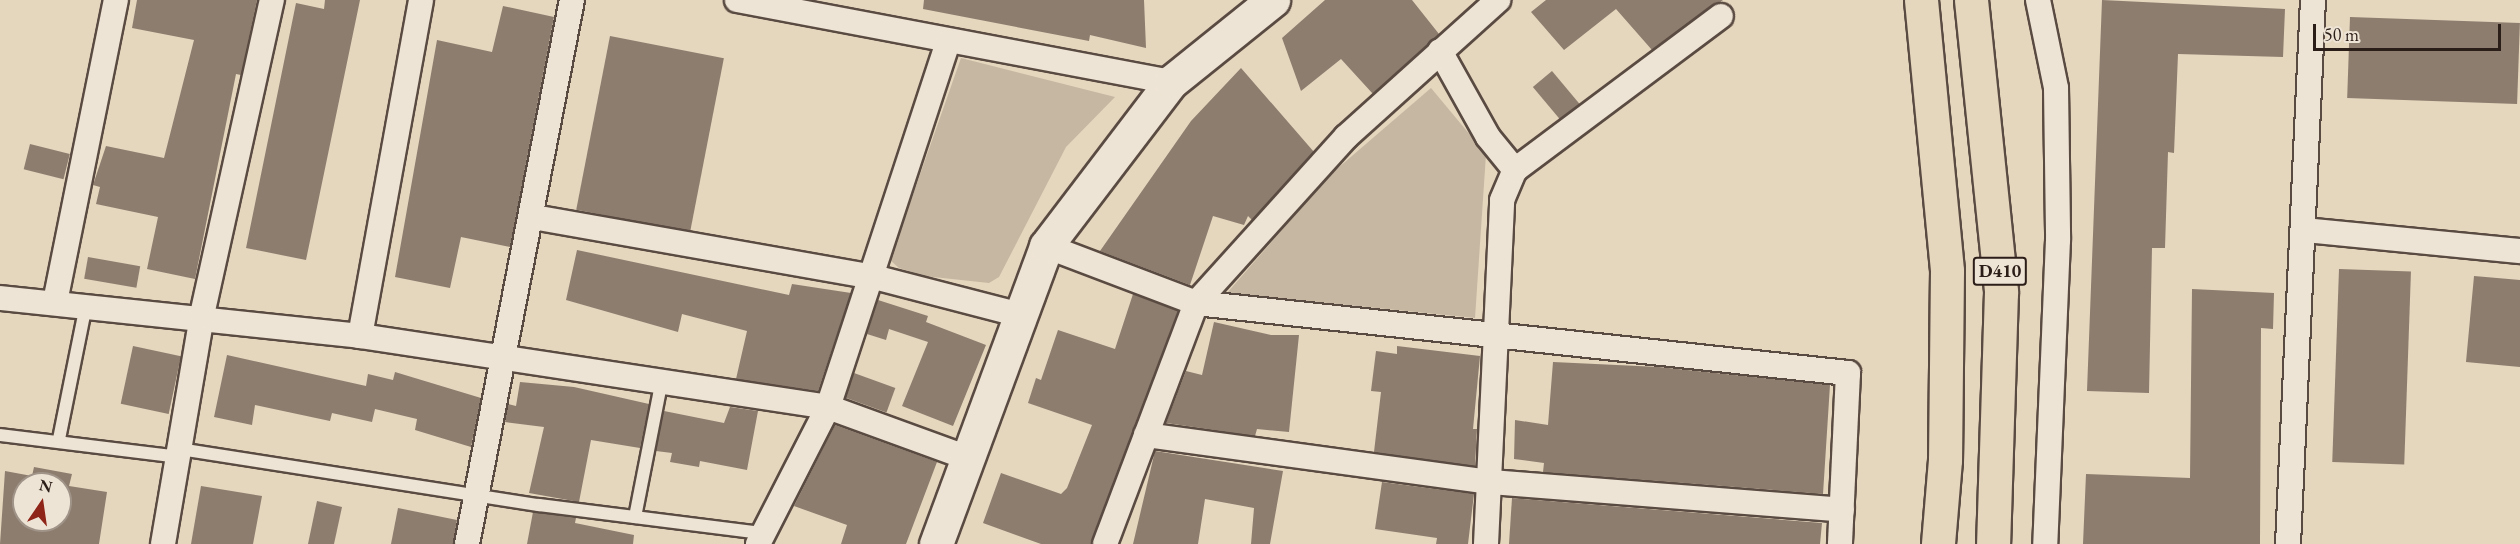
<!DOCTYPE html>
<style>
body{margin:0}
#map{position:relative;width:2520px;height:544px;overflow:hidden;background:#e5d6be;font-family:"EB Garamond",serif}
div>[style]{position:absolute}
.green>*{inset:0;background:#c5b7a2}
.building>*{inset:0;background:#8c7d6e;transform-origin:0 0}
.roads{filter:drop-shadow(2px 0 #5a4b42) drop-shadow(-2px 0 #5a4b42) drop-shadow(0 2px #5a4b42) drop-shadow(0 -2px #5a4b42)}
.lane>*{height:12px;margin:-6px;padding:0 6px;transform-origin:6px;border-radius:6px;background:#eee4d5}
.street>*{height:24px;margin:-12px;padding:0 12px;transform-origin:12px;border-radius:12px;background:#eee4d5}
.secondary>*{height:33px;margin:-16.5px;padding:0 16.5px;transform-origin:16.5px;border-radius:16.5px;background:#eee4d5}
.highway>*{height:33px;margin:-16.5px;padding:0 16.5px;transform-origin:16.5px;border-radius:16.5px;background:#e5d6be}
span{translate:-50% -50%;white-space:nowrap;text-align:center;line-height:1.15;-webkit-text-stroke:4.5px #eee4d5;paint-order:stroke}
.shield-label span{padding:2px 4px;background:#eee4d5;border:2px solid;border-radius:4px;-webkit-text-stroke-width:0}
.shield-label{font-size:18px;color:#2b1d18;font-weight:700}
.north{position:absolute;left:12px;top:472px;width:60px;height:60px;box-sizing:border-box;background:#eee4d5;border:2px solid #a09489;border-radius:50%;rotate:13deg;font-size:16px;font-weight:700;line-height:24px;text-align:center;color:#2b1d18}
.north::after{content:'';display:block;margin:auto;width:21px;height:27px;background:#8f2418;clip-path:polygon(50% 0,100% 100%,50% 72%,0 100%)}
.scale{position:absolute;left:2313px;top:24px;width:188px;height:27px;box-sizing:border-box;border:3px solid #2b1d18;border-top:0;padding-left:8px;font-size:18px;line-height:21px;white-space:nowrap;color:#2b1d18;-webkit-text-stroke:4px #eee4d5;paint-order:stroke}
</style>
<div id="map">
<div class="green">
<div style="clip-path:polygon(961px 58px,1115px 97px,1066px 147px,999px 277px,989px 283px,924px 276px,899px 268px,890px 260px)"></div>
<div style="clip-path:polygon(1431px 88px,1486px 154px,1475px 318px,1227px 293px,1331px 174px)"></div>
</div>
<div class="building">
<div style="clip-path:polygon(137px 0,257px 0,241px 75px,236px 74px,195px 279px,147px 269px,158px 217px,96px 204px,100px 187px,93px 185px,106px 146px,164px 158px,194px 40px,132px 28px)"></div>
<div style="clip-path:polygon(325px 0,360px 0,306px 260px,246px 248px,296px 3px,324px 9px)"></div>
<div style="clip-path:polygon(924px 0,1144px 0,1146px 48px,1090px 35px,1089px 41px,923px 9px)"></div>
<div style="clip-path:polygon(1325px 0,1412px 0,1439px 34px,1373px 94px,1341px 59px,1301px 91px,1282px 38px)"></div>
<div style="clip-path:polygon(1546px 0,1723px 0,1652px 50px,1616px 9px,1564px 50px,1531px 12px)"></div>
<div style="clip-path:polygon(2102px 0,2285px 9px,2283px 57px,2178px 54px,2174px 153px,2168px 152px,2165px 248px,2152px 248px,2149px 393px,2087px 391px)"></div>
<div style="clip-path:polygon(503px 6px,554px 17px,510px 247px,461px 237px,450px 288px,395px 277px,437px 40px,492px 52px)"></div>
<div style="left:2350px;top:17px;width:170px;height:81px;rotate:2deg"></div>
<div style="left:610px;top:36px;width:116px;height:177px;rotate:11deg"></div>
<div style="clip-path:polygon(1241px 68px,1314px 152px,1252px 220px,1248px 216px,1244px 225px,1213px 216px,1190px 285px,1100px 251px,1191px 121px)"></div>
<div style="left:1552px;top:71px;width:43px;height:25px;rotate:50deg"></div>
<div style="left:30px;top:144px;width:41px;height:26px;rotate:14deg"></div>
<div style="clip-path:polygon(577px 250px,789px 295px,792px 284px,851px 293px,818px 391px,736px 379px,747px 331px,682px 314px,678px 332px,566px 300px)"></div>
<div style="left:88px;top:257px;width:53px;height:22px;rotate:10deg"></div>
<div style="left:2339px;top:269px;width:72px;height:193px;rotate:2deg"></div>
<div style="clip-path:polygon(2474px 276px,2520px 280px,2520px 367px,2466px 362px)"></div>
<div style="clip-path:polygon(2192px 289px,2274px 293px,2273px 329px,2261px 328px,2260px 544px,2083px 544px,2086px 474px,2190px 478px)"></div>
<div style="clip-path:polygon(1133px 294px,1178px 311px,1091px 544px,1041px 544px,983px 523px,1001px 473px,1061px 494px,1067px 488px,1092px 425px,1028px 403px,1036px 378px,1041px 380px,1058px 330px,1115px 349px)"></div>
<div style="clip-path:polygon(878px 300px,928px 316px,926px 322px,986px 345px,953px 426px,902px 406px,928px 342px,889px 329px,886px 340px,867px 334px)"></div>
<div style="clip-path:polygon(1214px 322px,1271px 335px,1299px 335px,1289px 432px,1257px 429px,1255px 436px,1166px 423px,1186px 371px,1202px 375px)"></div>
<div style="left:133px;top:346px;width:49px;height:59px;rotate:12deg"></div>
<div style="clip-path:polygon(1397px 346px,1480px 356px,1473px 429px,1477px 429px,1475px 466px,1374px 452px,1381px 392px,1371px 391px,1376px 351px,1397px 354px)"></div>
<div style="clip-path:polygon(227px 355px,366px 386px,368px 374px,393px 380px,395px 372px,481px 398px,471px 447px,415px 430px,417px 419px,375px 409px,372px 422px,332px 413px,330px 421px,255px 405px,252px 425px,214px 417px)"></div>
<div style="clip-path:polygon(1553px 362px,1659px 367px,1830px 385px,1823px 494px,1543px 472px,1544px 463px,1514px 459px,1515px 420px,1548px 425px)"></div>
<div style="left:854px;top:373px;width:44px;height:26px;rotate:20deg"></div>
<div style="clip-path:polygon(520px 382px,574px 387px,649px 404px,640px 448px,591px 440px,579px 502px,529px 493px,544px 427px,505px 422px,508px 404px,516px 406px)"></div>
<div style="clip-path:polygon(730px 407px,758px 411px,747px 470px,700px 461px,699px 467px,670px 462px,672px 453px,656px 451px,664px 411px,724px 423px)"></div>
<div style="clip-path:polygon(835px 425px,937px 462px,906px 544px,841px 544px,847px 525px,794px 506px)"></div>
<div style="clip-path:polygon(1155px 451px,1283px 471px,1270px 544px,1251px 544px,1254px 508px,1205px 499px,1198px 544px,1133px 544px)"></div>
<div style="clip-path:polygon(evenodd,34px 467px,72px 474px,69px 486px,107px 492px,99px 544px,0 544px,5px 471px,32px 476px,34px 467px,24px 484px,60px 484px,60px 520px,24px 520px,24px 484px)"></div>
<div style="clip-path:polygon(1382px 482px,1474px 494px,1468px 544px,1436px 544px,1437px 538px,1375px 529px)"></div>
<div style="clip-path:polygon(201px 486px,262px 496px,253px 544px,191px 544px)"></div>
<div style="clip-path:polygon(1512px 498px,1822px 523px,1820px 544px,1509px 544px)"></div>
<div style="clip-path:polygon(317px 501px,342px 507px,334px 544px,308px 544px)"></div>
<div style="clip-path:polygon(398px 508px,457px 520px,453px 544px,391px 544px)"></div>
<div style="clip-path:polygon(533px 512px,576px 518px,575px 523px,634px 535px,633px 544px,527px 544px)"></div>
</div>
<div class="roads">
<div class="lane">
<div style="left:0;top:435px;width:179px;rotate:7deg"></div>
<div style="left:59px;top:439px;width:137px;rotate:-78.6deg"></div>
<div style="left:180px;top:449px;width:363px;rotate:8.9deg"></div>
<div style="left:539px;top:505px;width:224px;rotate:7.2deg"></div>
<div style="left:635px;top:517px;width:140px;rotate:-78.9deg"></div>
</div>
<div class="street">
<div style="left:737px;top:0;width:442px;rotate:10.7deg"></div>
<div style="left:2038px;top:0;width:90px;rotate:78.4deg"></div>
<div style="left:2056px;top:88px;width:152px;rotate:89.2deg"></div>
<div style="left:2058px;top:240px;width:304px;rotate:92.4deg"></div>
<div style="left:1440px;top:51px;width:98px;rotate:60.8deg"></div>
<div style="left:1488px;top:137px;width:43px;rotate:50.7deg"></div>
<div style="left:533px;top:217px;width:346px;rotate:10deg"></div>
<div style="left:874px;top:277px;width:152px;rotate:14.5deg"></div>
<div style="left:2305px;top:230px;width:216px;rotate:5.6deg"></div>
<div style="left:1046px;top:246px;width:160px;rotate:20.8deg"></div>
<div style="left:1196px;top:303px;width:656px;rotate:6.13deg"></div>
<div style="left:1848px;top:373px;width:171px;rotate:92.7deg"></div>
<div style="left:0;top:298px;width:362px;rotate:6deg"></div>
<div style="left:360px;top:336px;width:473px;rotate:8.6deg"></div>
<div style="left:828px;top:407px;width:149px;rotate:20deg"></div>
<div style="left:55px;top:302px;width:308px;rotate:-78.6deg"></div>
<div style="left:360px;top:336px;width:341px;rotate:-79.7deg"></div>
<div style="left:1146px;top:435px;width:347px;rotate:7.8deg"></div>
<div style="left:1490px;top:482px;width:353px;rotate:4.5deg"></div>
<div style="left:163px;top:544px;width:232px;rotate:-80.3deg"></div>
<div style="left:202px;top:315px;width:323px;rotate:-77.5deg"></div>
<div style="left:467px;top:544px;width:554px;rotate:-79.08deg"></div>
<div style="left:758px;top:544px;width:154px;rotate:-62.9deg"></div>
<div style="left:828px;top:407px;width:384px;rotate:-71.8deg"></div>
<div style="left:1105px;top:544px;width:258px;rotate:-69.3deg"></div>
<div style="left:1196px;top:303px;width:224px;rotate:-47.9deg"></div>
<div style="left:1346px;top:137px;width:205px;rotate:-42deg"></div>
<div style="left:1486px;top:544px;width:344px;rotate:-87.3deg"></div>
<div style="left:1502px;top:200px;width:33px;rotate:-67deg"></div>
<div style="left:1515px;top:170px;width:257px;rotate:-36.8deg"></div>
<div style="left:2288px;top:544px;width:545px;rotate:-87.37deg"></div>
</div>
<div class="secondary">
<div style="left:936px;top:544px;width:318px;rotate:-69.7deg"></div>
<div style="left:1046px;top:246px;width:206px;rotate:-52.7deg"></div>
<div style="left:1171px;top:82px;width:131px;rotate:-38.8deg"></div>
</div>
<div class="highway">
<div style="left:1921px;top:0;width:272px;rotate:84.5deg"></div>
<div style="left:1947px;top:271px;width:189px;rotate:90.6deg"></div>
<div style="left:1945px;top:460px;width:84px;rotate:94.8deg"></div>
<div style="left:1971px;top:0;width:294px;rotate:84.1deg"></div>
<div style="left:2001px;top:292px;width:252px;rotate:91.8deg"></div>
</div>
</div>
<div class="shield-label">
<span style="left:2000px;top:271px">D410</span>
</div>
<div class="north">N</div>
<div class="scale">50 m</div>
</div>
